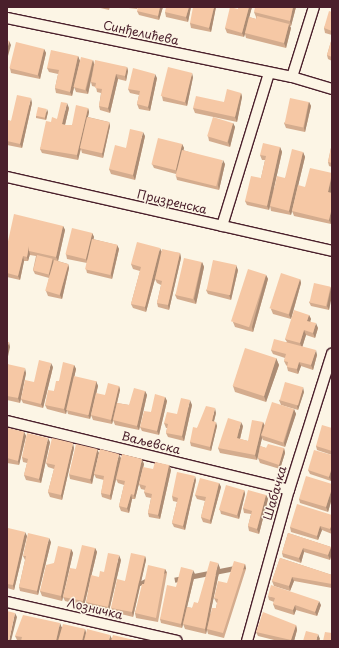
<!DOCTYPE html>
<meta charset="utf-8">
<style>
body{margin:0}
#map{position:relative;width:339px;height:648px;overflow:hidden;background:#fcf5e5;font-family:"Playpen Sans",sans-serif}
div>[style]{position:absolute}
.roads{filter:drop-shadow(1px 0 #4a1f2b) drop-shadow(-1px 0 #4a1f2b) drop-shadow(0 1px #4a1f2b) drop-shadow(0 -1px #4a1f2b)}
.street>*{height:10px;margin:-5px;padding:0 5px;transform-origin:5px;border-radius:5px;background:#fcf5e5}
.wall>*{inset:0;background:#d4ac8e}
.shaded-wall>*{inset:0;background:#ac8c74;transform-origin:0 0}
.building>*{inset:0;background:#f6c8a5;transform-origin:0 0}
span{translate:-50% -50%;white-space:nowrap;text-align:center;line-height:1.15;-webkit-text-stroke:3px #fcf5e5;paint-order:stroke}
.street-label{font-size:12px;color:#4a1f2b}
.frame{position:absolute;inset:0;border:8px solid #4a1f2b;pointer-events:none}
</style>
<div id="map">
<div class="roads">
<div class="street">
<div style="left:7px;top:18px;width:291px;rotate:11.7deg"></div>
<div style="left:292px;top:77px;width:42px;rotate:16.7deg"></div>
<div style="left:292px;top:77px;width:73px;rotate:-72.6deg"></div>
<div style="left:7px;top:177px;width:333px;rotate:12.8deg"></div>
<div style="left:222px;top:226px;width:160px;rotate:-72.9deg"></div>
<div style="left:7px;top:421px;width:290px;rotate:13.7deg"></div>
<div style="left:7px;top:602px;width:174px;rotate:12.9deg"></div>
<div style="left:247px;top:641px;width:157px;rotate:-74.5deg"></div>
<div style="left:289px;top:490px;width:143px;rotate:-72.5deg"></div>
</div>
</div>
<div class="wall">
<div style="clip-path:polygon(96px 7px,110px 7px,109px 10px)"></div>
<div style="clip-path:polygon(120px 7px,138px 7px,137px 9px)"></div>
<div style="clip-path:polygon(163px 7px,159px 20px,139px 15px,137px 11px)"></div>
<div style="clip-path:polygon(191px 7px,188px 22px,166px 17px,165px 12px)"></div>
<div style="clip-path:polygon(216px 7px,211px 32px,191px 28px,190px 23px)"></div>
<div style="clip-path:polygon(238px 7px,252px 7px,249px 17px,256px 19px,256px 17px,254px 12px,296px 7px,291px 26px,290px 26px,291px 28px,286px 48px,246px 38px,245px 34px,244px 37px,227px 33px,225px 28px,238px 9px)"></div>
<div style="clip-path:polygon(332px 12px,332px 35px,325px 33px,324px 28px)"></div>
<div style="clip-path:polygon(332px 38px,332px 61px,328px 59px,327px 55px)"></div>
<div style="clip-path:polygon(44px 49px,46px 53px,40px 79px,11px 73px,10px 68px)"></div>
<div style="clip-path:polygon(78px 56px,80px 61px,72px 96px,56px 93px,55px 88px,58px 74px,49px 72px,47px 68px)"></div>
<div style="clip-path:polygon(93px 60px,94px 64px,127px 67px,128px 71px,126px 81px,118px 79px,110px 113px,100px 110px,99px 106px,101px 93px,97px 92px,96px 87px,92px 86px,91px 82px,92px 76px,88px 94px,76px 92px,74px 87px)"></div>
<div style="clip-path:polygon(193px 77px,187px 106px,163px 101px,162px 96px)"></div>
<div style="clip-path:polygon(157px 78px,150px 111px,139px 109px,137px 104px,139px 95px,130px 93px,128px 89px)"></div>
<div style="clip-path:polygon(241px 93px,242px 97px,237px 122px,195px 113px,193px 108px,224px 102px)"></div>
<div style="clip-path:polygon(309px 102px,311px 106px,305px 132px,286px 128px,284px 123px)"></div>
<div style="clip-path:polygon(32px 103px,22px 148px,7px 145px,7px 120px,11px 121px)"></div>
<div style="clip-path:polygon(69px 108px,65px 125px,72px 125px,88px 108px,89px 112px,88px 117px,109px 122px,110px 126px,103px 158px,82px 153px,81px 149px,78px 160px,42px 153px,40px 149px,51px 122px,57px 119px)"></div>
<div style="clip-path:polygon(48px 112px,46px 120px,36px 118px,36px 116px)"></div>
<div style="clip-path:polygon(233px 123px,235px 127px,230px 147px,209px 141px,208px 136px)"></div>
<div style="clip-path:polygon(145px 136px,135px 180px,111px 174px,109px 169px,126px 148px)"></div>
<div style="clip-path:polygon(332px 143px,332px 167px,329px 166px,328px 162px)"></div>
<div style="clip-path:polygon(182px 144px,184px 148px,183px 150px,225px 164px,219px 190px,177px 180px,176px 176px,176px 174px,154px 168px,152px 164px)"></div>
<div style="clip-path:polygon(280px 147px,282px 152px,274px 188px,285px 178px,303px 152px,305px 157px,291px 215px,271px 211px,270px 206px,269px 210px,247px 205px,245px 201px,261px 178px,265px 160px,262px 160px,260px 155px)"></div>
<div style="clip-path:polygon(332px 173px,332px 187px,331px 193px,332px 193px,332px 219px,331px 224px,294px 216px,292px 211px,305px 187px)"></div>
<div style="clip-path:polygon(63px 226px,65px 230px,58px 261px,68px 264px,69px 268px,62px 299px,48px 296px,46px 291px,49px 278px,35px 274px,33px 270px,36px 256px,30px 255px,30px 254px,28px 261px,24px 261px,20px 280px,7px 277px,7px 246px)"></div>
<div style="clip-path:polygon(92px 233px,94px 237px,93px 239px,117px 245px,119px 249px,112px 279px,87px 273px,86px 269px,87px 263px,67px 259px,66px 254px)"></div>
<div style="clip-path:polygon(161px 251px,180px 253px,181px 258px,169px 310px,158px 307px,157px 303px,161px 285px,157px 283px,155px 279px,146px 312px,133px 308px,131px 304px,140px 271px,133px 269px,131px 264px)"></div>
<div style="clip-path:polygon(202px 262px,204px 267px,196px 304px,177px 299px,175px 295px)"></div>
<div style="clip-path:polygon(238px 270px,231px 300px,208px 294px,206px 290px)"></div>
<div style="clip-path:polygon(266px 275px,268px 279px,253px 332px,235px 327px,233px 322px)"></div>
<div style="clip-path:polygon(300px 279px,301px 283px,291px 319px,273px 314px,271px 309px)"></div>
<div style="clip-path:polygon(331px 287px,329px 310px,311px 306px,309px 302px)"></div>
<div style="clip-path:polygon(309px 315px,311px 319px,310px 321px,318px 328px,315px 338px,306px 335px,302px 347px,317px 355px,313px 370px,301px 366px,298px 374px,288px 371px,287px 367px,287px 366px,286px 365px,284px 361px,285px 358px,273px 354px,271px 350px,287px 342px,285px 339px)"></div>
<div style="clip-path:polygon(276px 358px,279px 365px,266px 402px,235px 392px,233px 386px)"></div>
<div style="clip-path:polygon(7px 364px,26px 373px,20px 403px,7px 400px)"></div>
<div style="clip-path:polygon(74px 365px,76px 369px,66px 414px,47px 409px,45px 405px,54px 391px,59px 381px)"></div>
<div style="clip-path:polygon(53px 367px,43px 408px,23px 403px,21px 399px)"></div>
<div style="clip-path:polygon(96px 381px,98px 386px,90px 419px,68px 414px,67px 410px)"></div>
<div style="clip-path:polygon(119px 386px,120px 390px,117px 403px,129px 405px,145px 391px,147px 395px,139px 430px,115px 425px,113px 420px,117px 406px,112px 424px,93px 420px,91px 415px,105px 395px)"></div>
<div style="clip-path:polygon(304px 392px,298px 410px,281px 405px,279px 400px)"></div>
<div style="clip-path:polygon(165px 397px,167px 401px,159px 435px,142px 431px,140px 427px,151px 412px)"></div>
<div style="clip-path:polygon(192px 405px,184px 441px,168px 437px,166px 433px,167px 428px,166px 428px,164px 423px)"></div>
<div style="clip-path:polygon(294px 409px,296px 414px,285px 447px,263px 440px,262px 438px,260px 446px,266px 448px,284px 448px,285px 453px,280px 469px,260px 463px,258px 458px,260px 448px,257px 460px,220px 453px,218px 448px,243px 426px,240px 439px,248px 441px,263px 422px,264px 425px)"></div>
<div style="clip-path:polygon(216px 413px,214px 421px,217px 426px,211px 451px,191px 446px,190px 442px,197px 428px)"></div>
<div style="clip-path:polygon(7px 428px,24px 432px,26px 436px,19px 465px,7px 463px)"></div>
<div style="clip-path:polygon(332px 428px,332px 455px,317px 450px,316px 446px)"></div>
<div style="clip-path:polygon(50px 442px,41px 483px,26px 480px,24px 475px,27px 463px,23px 462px,22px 457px)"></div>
<div style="clip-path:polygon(74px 448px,62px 500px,50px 497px,48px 492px,54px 469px,48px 467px,46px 463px)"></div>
<div style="clip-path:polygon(97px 449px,92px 484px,70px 479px,69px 474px)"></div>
<div style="clip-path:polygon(332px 455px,331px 481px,310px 474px,308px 470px)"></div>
<div style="clip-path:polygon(121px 458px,144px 464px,135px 499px,132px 499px,129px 513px,121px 511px,119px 506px,124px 485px,118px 483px,116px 479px,111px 500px,102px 497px,101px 493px,104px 480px,96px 478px,94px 474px)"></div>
<div style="clip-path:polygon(169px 465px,171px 470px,160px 519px,149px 517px,148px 513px,151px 498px,146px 497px,144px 492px,145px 490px,141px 489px,139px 484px,153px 469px)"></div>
<div style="clip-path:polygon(196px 480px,185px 530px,174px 527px,172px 523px,177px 502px,173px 501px,172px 496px)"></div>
<div style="clip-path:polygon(219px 483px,221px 487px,211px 524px,203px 522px,201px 517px,205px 501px,197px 499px,195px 495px)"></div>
<div style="clip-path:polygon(332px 484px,332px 498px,328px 512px,300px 503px,299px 499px)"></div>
<div style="clip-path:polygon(244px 490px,245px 494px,239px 519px,221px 514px,220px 510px)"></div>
<div style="clip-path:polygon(266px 495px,268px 499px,259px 534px,249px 531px,248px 526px,251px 514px,244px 513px,243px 508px)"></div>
<div style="clip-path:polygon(332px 515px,332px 534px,322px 530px,318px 540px,291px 532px,290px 527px)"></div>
<div style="clip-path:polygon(7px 531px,27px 536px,14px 590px,7px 588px)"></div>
<div style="clip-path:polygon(288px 533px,331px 547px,332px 550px,332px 553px,330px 560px,304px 552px,301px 563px,283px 557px,282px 553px)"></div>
<div style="clip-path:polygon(51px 542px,38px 595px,20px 591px,19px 587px,25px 560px,23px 556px)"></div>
<div style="clip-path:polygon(95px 548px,97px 552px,84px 606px,65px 601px,63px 597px,76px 569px)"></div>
<div style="clip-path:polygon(71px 549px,73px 553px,62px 601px,42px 596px,40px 591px,54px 563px)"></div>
<div style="clip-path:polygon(145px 556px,146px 560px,133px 617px,113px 612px,111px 608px,125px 581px)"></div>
<div style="clip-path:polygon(280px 558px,332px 575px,332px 588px,294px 581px,290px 591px,274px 586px,272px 581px)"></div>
<div style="clip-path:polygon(121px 560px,109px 611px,87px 606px,86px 602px,99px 577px)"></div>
<div style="clip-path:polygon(245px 564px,246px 569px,224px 638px,208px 634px,207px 630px,206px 634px,185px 629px,183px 624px,182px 628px,161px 623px,160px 619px,176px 587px,195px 574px,187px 607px,192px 608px,198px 603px,220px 568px,210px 614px,216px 608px,217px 603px,216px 602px,214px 598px)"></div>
<div style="clip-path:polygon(165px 569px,167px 573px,158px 622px,136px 618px,135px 613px,144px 584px)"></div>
<div style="clip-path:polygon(268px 596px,321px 605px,317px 616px,296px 610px,294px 615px,275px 609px,273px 604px,274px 602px,269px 600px)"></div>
<div style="clip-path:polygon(296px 625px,297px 630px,294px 641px,278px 641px,258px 636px,256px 632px)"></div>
<div style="clip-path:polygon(62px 627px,85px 629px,86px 633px,112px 639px,134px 640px,134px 641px,20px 641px,17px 640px,15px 636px)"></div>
</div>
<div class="shaded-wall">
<div style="clip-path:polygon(160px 7px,163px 7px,159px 20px,158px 16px)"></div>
<div style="clip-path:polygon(189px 7px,191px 7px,188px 22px,186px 17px)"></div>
<div style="clip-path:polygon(214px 7px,216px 7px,211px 32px,209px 28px)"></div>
<div style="clip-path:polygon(249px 7px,252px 7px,244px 37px,242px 33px)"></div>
<div style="clip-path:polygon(293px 7px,296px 7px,291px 26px,290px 21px)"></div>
<div style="clip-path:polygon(289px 24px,291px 28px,286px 48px,284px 43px)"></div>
<div style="clip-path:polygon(9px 41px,11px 45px,8px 56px,7px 51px)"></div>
<div style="clip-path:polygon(44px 49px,46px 53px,40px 79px,38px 75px)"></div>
<div style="clip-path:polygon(78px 56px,80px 61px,72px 96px,70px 92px)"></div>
<div style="clip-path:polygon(93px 60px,94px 64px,88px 94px,86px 90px)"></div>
<div style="clip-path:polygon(127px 67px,128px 71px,126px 81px,125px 76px)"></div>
<div style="clip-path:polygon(192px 73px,193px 77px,187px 106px,185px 101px)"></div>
<div style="clip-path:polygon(116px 74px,118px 79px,110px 113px,108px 108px)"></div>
<div style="clip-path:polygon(155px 74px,157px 78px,150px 111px,148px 107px)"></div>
<div style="clip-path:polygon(241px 93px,242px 97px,237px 122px,235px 117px)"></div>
<div style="clip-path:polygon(31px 98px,32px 103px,22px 148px,20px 144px)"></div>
<div style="clip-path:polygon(309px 102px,311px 106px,305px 132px,304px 128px)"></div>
<div style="clip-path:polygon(67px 103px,69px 108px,64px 129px,62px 124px)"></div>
<div style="clip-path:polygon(88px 108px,89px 112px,78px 160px,77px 155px)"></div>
<div style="clip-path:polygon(47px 109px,48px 112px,46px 120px,45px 118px)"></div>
<div style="clip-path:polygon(109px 122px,110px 126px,103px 158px,102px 153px)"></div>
<div style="clip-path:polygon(233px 123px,235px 127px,230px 147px,228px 142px)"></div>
<div style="clip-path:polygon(143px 132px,145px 136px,135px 180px,133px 175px)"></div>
<div style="clip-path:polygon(182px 144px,184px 148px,178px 174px,176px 169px)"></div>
<div style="clip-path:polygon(280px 147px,282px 152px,269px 210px,267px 206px)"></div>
<div style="clip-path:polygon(303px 152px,305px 157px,291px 215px,289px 211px)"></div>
<div style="clip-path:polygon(223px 160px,225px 164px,219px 190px,218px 185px)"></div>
<div style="clip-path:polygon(332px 175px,332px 187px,330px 197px,328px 192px)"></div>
<div style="clip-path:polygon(332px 207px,332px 219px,331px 224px,329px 220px)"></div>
<div style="clip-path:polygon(63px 226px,65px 230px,58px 261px,56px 257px)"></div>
<div style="clip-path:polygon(92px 233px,94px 237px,88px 263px,86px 259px)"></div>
<div style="clip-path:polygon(117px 245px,119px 249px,112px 279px,111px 274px)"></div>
<div style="clip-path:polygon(29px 246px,29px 251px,30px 254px,28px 261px,27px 257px)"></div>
<div style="clip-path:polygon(160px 248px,162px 253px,146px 312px,145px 307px)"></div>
<div style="clip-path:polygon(180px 253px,181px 258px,169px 310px,168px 305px)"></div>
<div style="clip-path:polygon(23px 256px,24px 261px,20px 280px,18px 276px)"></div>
<div style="clip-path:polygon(53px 259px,54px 263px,51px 278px,49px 274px)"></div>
<div style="clip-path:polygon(202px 262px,204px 267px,196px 304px,194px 299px)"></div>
<div style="clip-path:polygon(68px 264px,69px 268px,62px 299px,60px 295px)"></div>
<div style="clip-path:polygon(236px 265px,238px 270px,231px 300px,229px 295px)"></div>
<div style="clip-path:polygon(266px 275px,268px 279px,253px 332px,252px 327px)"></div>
<div style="clip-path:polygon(300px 279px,301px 283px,291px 319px,289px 315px)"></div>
<div style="clip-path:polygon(331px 287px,332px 289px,332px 296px,329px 310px,327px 306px)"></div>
<div style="clip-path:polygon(309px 315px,311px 319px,309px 325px,307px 321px)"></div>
<div style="clip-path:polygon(316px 323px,318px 328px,315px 338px,313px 333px)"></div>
<div style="clip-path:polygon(304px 330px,306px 335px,302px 348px,300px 343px)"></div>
<div style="clip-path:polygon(9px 342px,10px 347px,7px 361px,7px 349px)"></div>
<div style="clip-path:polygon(316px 350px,317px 355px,313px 370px,311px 365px)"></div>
<div style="clip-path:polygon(276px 358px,279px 365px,266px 402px,264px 396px)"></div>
<div style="clip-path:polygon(299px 362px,301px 366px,298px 374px,297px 369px)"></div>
<div style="clip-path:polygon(51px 363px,53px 367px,43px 408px,41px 404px)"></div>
<div style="clip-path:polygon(74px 365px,76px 369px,66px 414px,64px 409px)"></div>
<div style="clip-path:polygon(25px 368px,26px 373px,20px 403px,18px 398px)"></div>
<div style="clip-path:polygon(96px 381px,98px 386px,90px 419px,88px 415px)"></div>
<div style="clip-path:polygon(119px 386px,120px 390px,112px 424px,111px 420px)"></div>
<div style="clip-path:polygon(303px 387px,304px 392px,298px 410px,297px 406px)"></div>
<div style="clip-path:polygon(145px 391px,147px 395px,139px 430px,137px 426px)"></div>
<div style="clip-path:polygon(165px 397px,167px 401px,159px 435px,157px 431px)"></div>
<div style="clip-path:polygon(190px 400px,192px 405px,184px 441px,182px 436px)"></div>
<div style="clip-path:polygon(215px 408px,216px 413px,213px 425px,212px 421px)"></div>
<div style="clip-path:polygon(294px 409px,296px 414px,285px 447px,284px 443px)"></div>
<div style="clip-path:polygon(216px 422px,217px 426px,211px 451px,210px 447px)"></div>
<div style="clip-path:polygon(241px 422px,243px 426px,239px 443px,237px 438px)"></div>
<div style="clip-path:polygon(263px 422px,265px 427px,261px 435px,262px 438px,257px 460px,255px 455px)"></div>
<div style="clip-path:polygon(24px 432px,26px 436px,19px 465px,18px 461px)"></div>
<div style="clip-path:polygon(48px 438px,50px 442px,41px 483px,39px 479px)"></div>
<div style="clip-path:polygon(73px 443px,74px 448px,62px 500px,61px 495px)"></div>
<div style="clip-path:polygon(284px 448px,285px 453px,280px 469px,279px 465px)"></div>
<div style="clip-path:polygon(97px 449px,99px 453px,92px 484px,90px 479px)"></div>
<div style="clip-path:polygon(119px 454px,121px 458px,111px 500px,110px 495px)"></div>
<div style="clip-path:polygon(142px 459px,144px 464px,135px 499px,134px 495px)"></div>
<div style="clip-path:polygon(169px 465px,171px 470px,160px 519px,158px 515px)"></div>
<div style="clip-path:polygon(332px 467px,332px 477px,331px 481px,329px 477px)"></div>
<div style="clip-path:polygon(195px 476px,196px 480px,185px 530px,183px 526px)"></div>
<div style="clip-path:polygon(219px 483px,221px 487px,211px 524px,210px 520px)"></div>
<div style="clip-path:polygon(332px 488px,332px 498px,328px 512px,326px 507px)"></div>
<div style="clip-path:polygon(244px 490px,245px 494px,239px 519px,237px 514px)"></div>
<div style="clip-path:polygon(131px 494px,132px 499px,129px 513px,127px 508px)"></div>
<div style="clip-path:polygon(266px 495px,268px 499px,259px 534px,257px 529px)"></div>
<div style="clip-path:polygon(332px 524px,332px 533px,330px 529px)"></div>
<div style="clip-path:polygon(320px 526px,322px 530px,318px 540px,317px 536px)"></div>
<div style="clip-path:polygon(25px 532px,27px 536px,14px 590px,13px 585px)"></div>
<div style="clip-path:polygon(49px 538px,51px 542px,38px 595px,37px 591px)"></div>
<div style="clip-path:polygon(331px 547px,332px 550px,332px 553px,330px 560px,328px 555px)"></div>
<div style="clip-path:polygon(95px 548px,97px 552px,84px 606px,83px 601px)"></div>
<div style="clip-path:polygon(303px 548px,304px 552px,301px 563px,299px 558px)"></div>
<div style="clip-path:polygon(71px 549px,73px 553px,62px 601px,61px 596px)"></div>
<div style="clip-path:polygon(119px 555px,121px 560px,109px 611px,108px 607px)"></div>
<div style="clip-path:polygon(145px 556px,146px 560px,133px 617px,132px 612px)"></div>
<div style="clip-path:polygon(218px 563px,220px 568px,206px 634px,205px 629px)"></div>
<div style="left:245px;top:564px;width:5px;height:72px;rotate:79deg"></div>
<div style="left:165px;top:569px;width:4px;height:50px;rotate:63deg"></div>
<div style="clip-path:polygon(193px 570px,195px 574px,182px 628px,181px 624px)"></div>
<div style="clip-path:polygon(292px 577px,294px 581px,290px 591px,289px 586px)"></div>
<div style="clip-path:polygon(319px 601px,321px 605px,317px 616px,315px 612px)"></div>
<div style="clip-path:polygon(295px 605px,296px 610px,294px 615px,293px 610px)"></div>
<div style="clip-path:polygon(15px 613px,17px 617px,11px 641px,9px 641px)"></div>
<div style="clip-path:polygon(60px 623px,62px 628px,59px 641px,56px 641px)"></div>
<div style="clip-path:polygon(296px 625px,297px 630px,294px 641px,291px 641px,291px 640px)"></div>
<div style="clip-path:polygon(85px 629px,86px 633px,84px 641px,82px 641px)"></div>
<div style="clip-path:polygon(318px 634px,320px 639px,319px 641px,316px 641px)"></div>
<div style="clip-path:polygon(110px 635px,112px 639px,111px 641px,109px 641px)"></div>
</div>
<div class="building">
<div style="clip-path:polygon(138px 7px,160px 7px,158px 16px,137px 11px)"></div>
<div style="clip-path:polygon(166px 7px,189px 7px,186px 17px,165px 12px)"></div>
<div style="clip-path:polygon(193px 7px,214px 7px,209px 28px,190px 23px)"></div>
<div style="clip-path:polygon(230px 7px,238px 9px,238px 7px,249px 7px,242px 33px,225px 28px)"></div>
<div style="clip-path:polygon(255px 7px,293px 7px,290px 21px,254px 12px)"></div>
<div style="clip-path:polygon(329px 11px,332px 12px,332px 31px,324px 28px)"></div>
<div style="clip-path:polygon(257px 16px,289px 24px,284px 43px,245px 33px,249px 17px,256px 19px)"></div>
<div style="clip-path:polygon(332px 38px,332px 57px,327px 55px)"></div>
<div style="clip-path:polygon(7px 40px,9px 41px,7px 51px)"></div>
<div style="left:16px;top:42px;width:29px;height:27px;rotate:14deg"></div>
<div style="clip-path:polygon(51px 50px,78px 56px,70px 92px,55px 88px,59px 70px,47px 68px)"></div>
<div style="left:81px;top:57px;width:12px;height:31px;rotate:14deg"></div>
<div style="clip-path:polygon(95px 60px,127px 67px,125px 76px,116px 74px,108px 108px,99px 106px,102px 89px,95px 88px,96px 83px,91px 82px)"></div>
<div style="left:168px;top:67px;width:25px;height:30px;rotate:14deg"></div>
<div style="clip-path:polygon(133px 68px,155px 74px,148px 107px,137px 104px,140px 91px,128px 89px)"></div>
<div style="clip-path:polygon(227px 89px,241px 93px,235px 117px,193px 108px,196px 96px,224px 102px)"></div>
<div style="clip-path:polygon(17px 95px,31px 98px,20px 144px,7px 141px,7px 120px,11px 121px)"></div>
<div style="left:290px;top:98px;width:19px;height:26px;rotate:12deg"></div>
<div style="clip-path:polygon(61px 102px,67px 103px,62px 124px,66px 125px,72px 125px,76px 105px,88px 108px,77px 155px,40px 149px,46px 121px,51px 122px,52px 117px,57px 119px)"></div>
<div style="left:38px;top:107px;width:9px;height:9px;rotate:13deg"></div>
<div style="left:87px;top:117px;width:23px;height:32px;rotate:13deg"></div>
<div style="left:213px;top:117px;width:21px;height:20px;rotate:17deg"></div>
<div style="clip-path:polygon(130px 129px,143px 132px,133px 175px,109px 169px,115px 145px,126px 148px)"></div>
<div style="left:158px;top:138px;width:25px;height:27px;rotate:14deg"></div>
<div style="clip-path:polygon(263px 143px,280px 147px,267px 206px,245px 201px,251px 176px,261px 178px,266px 156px,260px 155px)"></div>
<div style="clip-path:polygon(332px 143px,332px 163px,328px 162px)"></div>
<div style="clip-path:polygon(292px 149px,303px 152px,289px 211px,270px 206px,277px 176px,285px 178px)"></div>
<div style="left:182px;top:150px;width:42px;height:27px;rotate:14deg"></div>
<div style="clip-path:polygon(310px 168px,332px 173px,328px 192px,332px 193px,332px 207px,329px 220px,292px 211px,298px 185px,305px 187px)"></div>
<div style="clip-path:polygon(14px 214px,63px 226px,56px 257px,29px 251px,29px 246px,27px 257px,23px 256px,18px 276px,7px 273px,7px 246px)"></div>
<div style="left:72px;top:228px;width:21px;height:27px;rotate:14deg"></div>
<div style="left:92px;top:239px;width:26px;height:31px;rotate:13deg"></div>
<div style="clip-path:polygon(137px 242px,160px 248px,145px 307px,131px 304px,141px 267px,131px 264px)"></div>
<div style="clip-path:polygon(162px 249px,180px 253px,168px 305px,157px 303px,162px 281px,155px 279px)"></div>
<div style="left:37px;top:255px;width:16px;height:16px;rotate:14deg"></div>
<div style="left:184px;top:258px;width:18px;height:38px;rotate:13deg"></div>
<div style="left:54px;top:260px;width:15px;height:32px;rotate:16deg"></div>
<div style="left:213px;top:260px;width:24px;height:31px;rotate:12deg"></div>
<div style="left:248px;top:269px;width:19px;height:55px;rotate:18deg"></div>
<div style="left:281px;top:273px;width:20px;height:37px;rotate:18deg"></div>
<div style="left:314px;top:283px;width:17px;height:20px;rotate:13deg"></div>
<div style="clip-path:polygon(294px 310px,309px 315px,307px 321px,316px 323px,313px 333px,304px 330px,300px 343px,285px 339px)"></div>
<div style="clip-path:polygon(274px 339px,316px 350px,311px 365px,299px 362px,297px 369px,287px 367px,288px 362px,284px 361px,286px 354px,271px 350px)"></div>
<div style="clip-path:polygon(7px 342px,9px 342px,7px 349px)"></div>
<div style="left:245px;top:348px;width:33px;height:40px;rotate:18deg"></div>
<div style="clip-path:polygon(39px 360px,51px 363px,41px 404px,21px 399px,25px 380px,34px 382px)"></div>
<div style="clip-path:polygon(63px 362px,74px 365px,64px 409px,45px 405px,48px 390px,54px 391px,56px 381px,59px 381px)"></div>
<div style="clip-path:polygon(7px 364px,25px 368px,18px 398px,7px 396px)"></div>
<div style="left:74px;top:376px;width:23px;height:35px;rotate:13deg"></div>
<div style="left:285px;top:382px;width:19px;height:19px;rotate:16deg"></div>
<div style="clip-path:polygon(108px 383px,119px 386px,111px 420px,91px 415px,96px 393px,105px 395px)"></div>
<div style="clip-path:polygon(134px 388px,145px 391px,137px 426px,113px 420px,117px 403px,129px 405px)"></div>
<div style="clip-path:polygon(155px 394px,165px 397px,157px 431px,140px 427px,144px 411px,151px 412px)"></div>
<div style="clip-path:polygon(181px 398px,190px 400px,182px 436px,166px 433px,168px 424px,164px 423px,167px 412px,177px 414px)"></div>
<div style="left:272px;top:402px;width:23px;height:35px;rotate:18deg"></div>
<div style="clip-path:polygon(206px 406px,215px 408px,212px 421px,216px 422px,210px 447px,190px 442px,193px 427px,197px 428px)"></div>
<div style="clip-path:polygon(228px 418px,241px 422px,237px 438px,248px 441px,252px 420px,263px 422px,255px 455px,218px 448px)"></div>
<div style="clip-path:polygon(322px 425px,332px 428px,332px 451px,316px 446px)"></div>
<div style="clip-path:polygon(7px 428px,24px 432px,18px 461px,7px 458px)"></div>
<div style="clip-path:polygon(27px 433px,48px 438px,39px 479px,24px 475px,28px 459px,22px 457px)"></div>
<div style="clip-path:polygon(52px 438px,73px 443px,61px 495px,48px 492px,55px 465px,46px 463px)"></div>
<div style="left:76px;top:444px;width:22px;height:31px;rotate:13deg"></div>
<div style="clip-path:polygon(268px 444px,284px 448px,279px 465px,258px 458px,260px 446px,266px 448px)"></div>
<div style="clip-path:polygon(100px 449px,119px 454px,110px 495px,101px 493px,104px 476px,94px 474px)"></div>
<div style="clip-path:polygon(314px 450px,332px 455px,332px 467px,329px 477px,308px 470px)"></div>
<div style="clip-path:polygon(122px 454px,142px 459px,134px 495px,131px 494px,127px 508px,119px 506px,125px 481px,116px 479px)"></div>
<div style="clip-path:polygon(155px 462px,169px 465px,158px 515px,148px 513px,152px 494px,144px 492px,146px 486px,139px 484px,143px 467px,153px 469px)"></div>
<div style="clip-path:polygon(177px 472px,195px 476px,183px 526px,172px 523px,178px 498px,172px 496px)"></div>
<div style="clip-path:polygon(306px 476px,332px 484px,332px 488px,326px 507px,299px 499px)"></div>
<div style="clip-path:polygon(200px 478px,219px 483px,210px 520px,201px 517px,206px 497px,195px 495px)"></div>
<div style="left:226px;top:485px;width:19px;height:26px;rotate:16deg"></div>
<div style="clip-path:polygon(248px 490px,266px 495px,257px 529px,248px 526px,252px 511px,243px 508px)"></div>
<div style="clip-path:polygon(297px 504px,332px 515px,332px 524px,330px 529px,320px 526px,317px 536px,290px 527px)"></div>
<div style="clip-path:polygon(8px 528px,25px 532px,13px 585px,7px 584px,7px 531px)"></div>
<div style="clip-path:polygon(28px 533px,49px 538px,37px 591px,19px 587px,26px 556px,23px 556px)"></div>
<div style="clip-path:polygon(288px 533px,331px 547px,328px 555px,303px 548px,299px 558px,282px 553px)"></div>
<div style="clip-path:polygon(82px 545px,95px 548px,83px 601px,63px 597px,70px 568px,76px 569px)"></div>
<div style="clip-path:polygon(58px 546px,71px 549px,61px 596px,40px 591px,46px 565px,54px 563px)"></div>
<div style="clip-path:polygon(108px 553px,119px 555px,108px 607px,86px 602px,91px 575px,99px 577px,100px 571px,104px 572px)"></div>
<div style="clip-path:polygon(131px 553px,145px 556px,132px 612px,111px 608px,117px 579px,125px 581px)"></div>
<div style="clip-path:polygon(280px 558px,332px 575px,332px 584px,292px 577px,289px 586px,272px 581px)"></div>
<div style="clip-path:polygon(210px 561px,218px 563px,205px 629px,183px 624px,187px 607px,192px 608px,194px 602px,198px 603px)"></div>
<div style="clip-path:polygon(234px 561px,245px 564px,223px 633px,207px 629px,212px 608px,216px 608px,218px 599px,214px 598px,218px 581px,227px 583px)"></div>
<div style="clip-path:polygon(148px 565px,165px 569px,156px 618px,135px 613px,142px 584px,144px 584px)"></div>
<div style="clip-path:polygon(181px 567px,193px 570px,181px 624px,160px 619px,167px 585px,176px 587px)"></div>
<div style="clip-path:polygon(271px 585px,319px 601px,315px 612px,295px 605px,293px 610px,273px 604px,275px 598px,268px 596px)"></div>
<div style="clip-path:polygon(7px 611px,15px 613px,9px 641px,7px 641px)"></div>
<div style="clip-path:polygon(263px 612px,296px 625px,291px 640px,256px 632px)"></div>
<div style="clip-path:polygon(23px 615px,60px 623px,56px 641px,21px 641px,22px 637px,15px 636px)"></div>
<div style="clip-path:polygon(63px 624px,85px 629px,82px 641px,58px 641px)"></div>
<div style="clip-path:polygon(87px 629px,110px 635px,109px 641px,84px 641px)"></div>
<div style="clip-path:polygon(306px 631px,318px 634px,316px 641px,303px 641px)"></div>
<div style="clip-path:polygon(325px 632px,332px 633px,332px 641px,323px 641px)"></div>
<div style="clip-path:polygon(113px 635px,134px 640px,134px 641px,111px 641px)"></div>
</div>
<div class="street-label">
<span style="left:141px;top:33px;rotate:12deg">Синђелићева</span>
<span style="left:172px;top:202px;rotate:13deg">Призренска</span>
<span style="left:151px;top:443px;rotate:14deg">Ваљевска</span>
<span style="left:275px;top:493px;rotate:-74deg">Шабачка</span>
<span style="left:95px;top:609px;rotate:13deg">Лозничка</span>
</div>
<div class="frame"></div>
</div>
